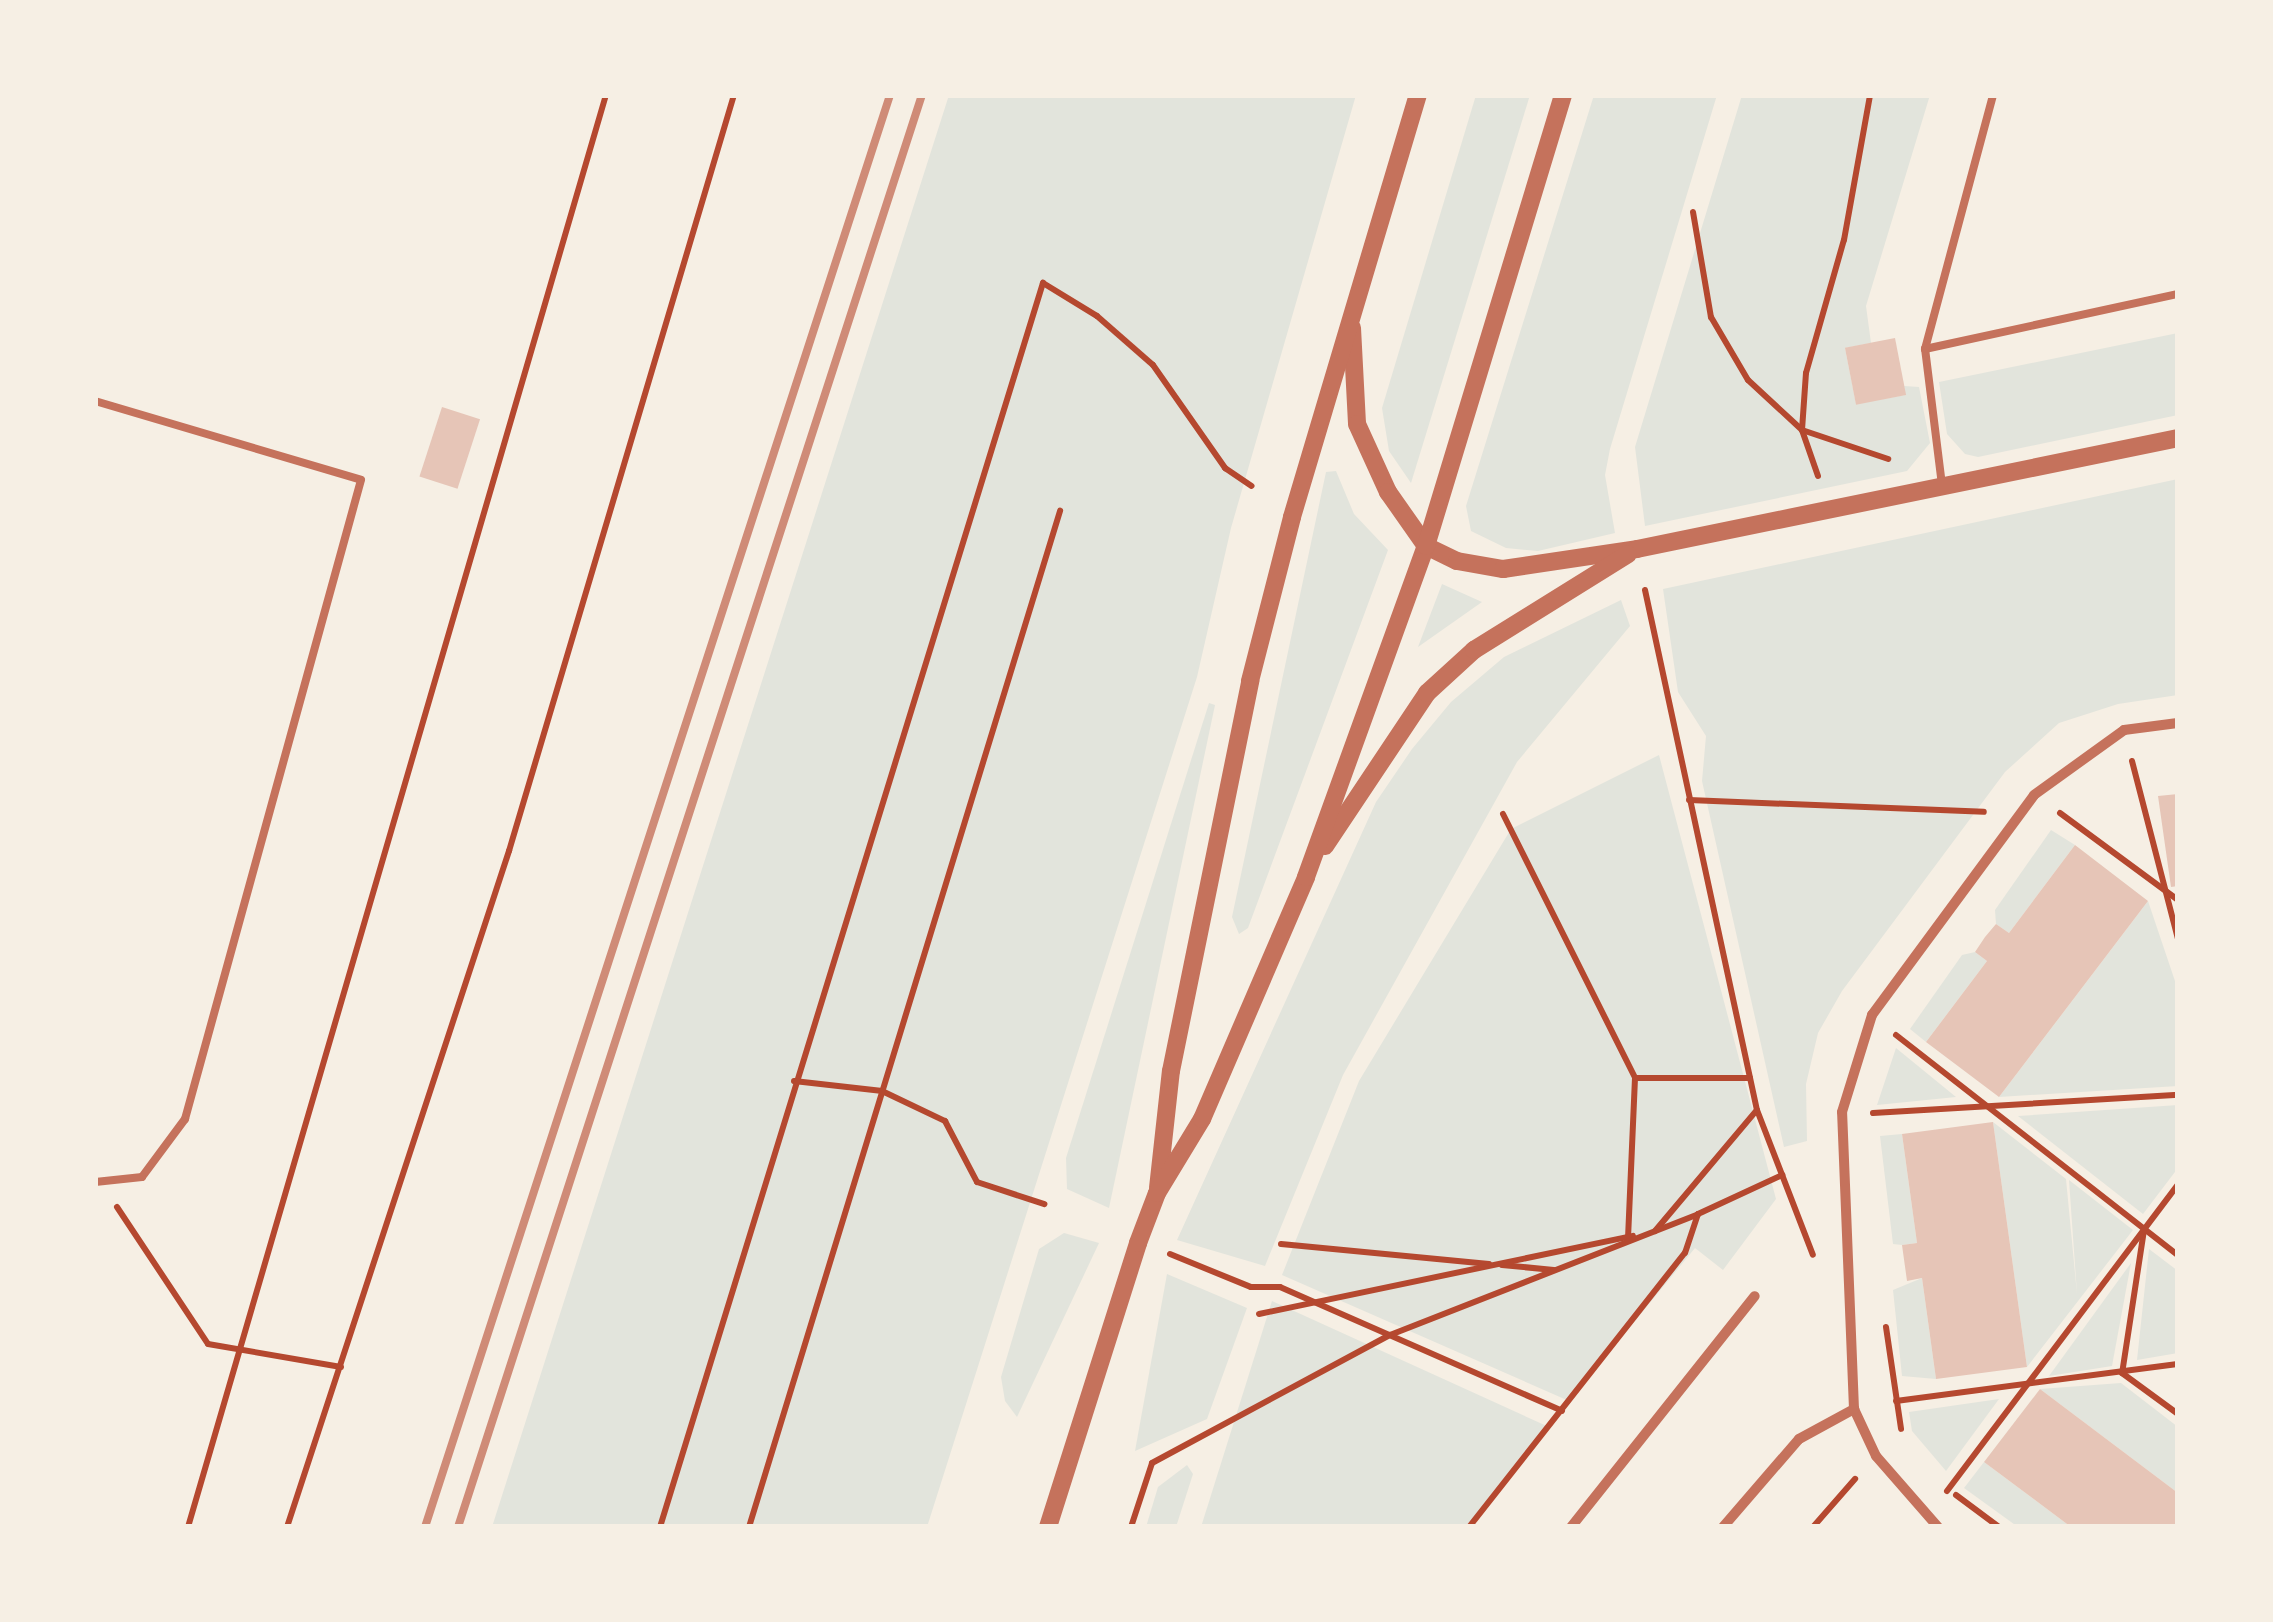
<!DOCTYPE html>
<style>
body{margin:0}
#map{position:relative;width:2273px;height:1622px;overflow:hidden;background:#f6efe4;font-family:Jost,sans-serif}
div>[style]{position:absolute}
.green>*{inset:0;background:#e2e4dc}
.building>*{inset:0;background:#e6c5b7;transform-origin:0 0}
.path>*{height:6px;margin:-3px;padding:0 3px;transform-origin:3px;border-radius:3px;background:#b5482f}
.service>*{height:8px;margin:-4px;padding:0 4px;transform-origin:4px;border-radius:4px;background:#c5725c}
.minor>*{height:10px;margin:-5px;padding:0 5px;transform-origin:5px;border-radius:5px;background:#c5725c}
.tertiary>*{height:18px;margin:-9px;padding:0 9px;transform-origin:9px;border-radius:9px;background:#c5725c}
.rail>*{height:8px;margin:-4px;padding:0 4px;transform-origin:4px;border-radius:4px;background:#cf8b77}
span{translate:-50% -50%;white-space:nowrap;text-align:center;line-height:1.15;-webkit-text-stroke:10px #f6efe4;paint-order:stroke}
.frame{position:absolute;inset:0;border:98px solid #f6efe4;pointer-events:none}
</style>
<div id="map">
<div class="green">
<div style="clip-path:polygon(949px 95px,1356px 95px,1231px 528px,1197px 677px,927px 1527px,492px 1527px)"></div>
<div style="clip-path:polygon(1476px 95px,1530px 95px,1411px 483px,1389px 451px,1382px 408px)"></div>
<div style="clip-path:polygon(1594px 95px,1717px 95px,1610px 449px,1605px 475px,1615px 533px,1538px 551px,1506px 548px,1471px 531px,1466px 506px)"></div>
<div style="clip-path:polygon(1742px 95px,1930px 95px,1866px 306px,1871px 343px,1845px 348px,1856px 404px,1905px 395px,1904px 386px,1919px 387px,1930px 443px,1907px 471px,1645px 526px,1635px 447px)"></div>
<div style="clip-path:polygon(2178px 333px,2178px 415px,1978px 457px,1965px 454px,1947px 434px,1939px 382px)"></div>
<div style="clip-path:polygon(1336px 471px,1354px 514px,1388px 550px,1248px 928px,1239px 934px,1232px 917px,1326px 472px)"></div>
<div style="clip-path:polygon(2178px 479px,2178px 695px,2118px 704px,2059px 723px,2005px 772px,1842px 991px,1818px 1033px,1806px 1084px,1807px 1141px,1784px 1147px,1702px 781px,1706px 736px,1678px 692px,1663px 589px)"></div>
<div style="clip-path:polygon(1442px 584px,1482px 602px,1418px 647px)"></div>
<div style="clip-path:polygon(1621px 600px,1630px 626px,1517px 762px,1343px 1075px,1265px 1266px,1177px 1240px,1376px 802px,1412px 749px,1451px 702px,1504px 657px)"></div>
<div style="clip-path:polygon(1209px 703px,1215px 705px,1109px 1208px,1067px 1189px,1066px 1158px)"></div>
<div style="clip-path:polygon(1659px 755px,1776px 1199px,1723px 1270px,1695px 1248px,1569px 1401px,1282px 1275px,1359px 1081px,1511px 829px)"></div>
<div style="clip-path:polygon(2051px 830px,2075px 845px,2009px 933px,1996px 924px,1995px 910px)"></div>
<div style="clip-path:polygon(2148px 901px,2178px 990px,2178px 1086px,1999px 1097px)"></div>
<div style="clip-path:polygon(1975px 952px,1987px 961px,1926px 1042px,1910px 1029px,1962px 955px)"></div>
<div style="clip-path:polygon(1896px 1048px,1956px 1097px,1877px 1105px)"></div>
<div style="clip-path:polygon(2178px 1105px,2178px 1168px,2143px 1214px,2018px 1116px)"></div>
<div style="clip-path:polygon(1993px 1122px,2066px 1179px,2077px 1294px,2069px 1180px,2133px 1230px,2027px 1367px)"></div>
<div style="clip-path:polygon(1902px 1134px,1917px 1243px,1902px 1245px,1893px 1244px,1880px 1136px)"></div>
<div style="clip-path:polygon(1064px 1233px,1099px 1243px,1017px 1417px,1005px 1401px,1001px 1377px,1039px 1249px)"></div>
<div style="clip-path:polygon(2149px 1249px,2178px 1271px,2178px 1353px,2137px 1360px)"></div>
<div style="clip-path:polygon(2131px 1263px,2112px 1366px,2049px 1376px)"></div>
<div style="clip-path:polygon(1167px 1274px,1247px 1308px,1207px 1419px,1135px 1451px)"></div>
<div style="clip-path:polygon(1922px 1278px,1936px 1379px,1902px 1376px,1893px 1290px)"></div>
<div style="clip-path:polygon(1272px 1301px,1549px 1427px,1471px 1527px,1201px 1527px)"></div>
<div style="clip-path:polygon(2121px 1383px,2178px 1427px,2178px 1493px,2040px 1389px)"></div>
<div style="clip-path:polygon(1999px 1399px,1946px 1471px,1912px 1431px,1909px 1412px)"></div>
<div style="clip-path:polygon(1984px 1462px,2071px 1527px,2018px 1527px,1964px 1488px)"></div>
<div style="clip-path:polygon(1187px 1465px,1193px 1474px,1176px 1527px,1146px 1527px,1158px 1487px)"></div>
</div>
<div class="building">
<div style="left:1895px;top:338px;width:58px;height:51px;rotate:79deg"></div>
<div style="left:442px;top:407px;width:40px;height:73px;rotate:18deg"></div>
<div style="clip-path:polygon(2178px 794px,2178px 886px,2171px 887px,2158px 796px)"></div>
<div style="clip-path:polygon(2075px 845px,2148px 901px,1999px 1097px,1926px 1042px,1987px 961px,1975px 952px,1985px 937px,1996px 924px,2009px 933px)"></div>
<div style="clip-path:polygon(1993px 1122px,2027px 1367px,1936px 1379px,1922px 1278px,1907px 1281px,1902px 1245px,1917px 1243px,1902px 1134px)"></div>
<div style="clip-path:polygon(2040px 1389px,2178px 1493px,2178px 1527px,2071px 1527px,1984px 1462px)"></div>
</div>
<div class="path">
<div style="left:1693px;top:212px;width:107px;rotate:80.3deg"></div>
<div style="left:1711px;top:317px;width:73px;rotate:59.6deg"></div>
<div style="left:1748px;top:380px;width:74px;rotate:42.8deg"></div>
<div style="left:1802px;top:430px;width:91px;rotate:18.6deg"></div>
<div style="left:1818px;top:476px;width:49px;rotate:-109.2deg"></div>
<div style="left:1802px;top:430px;width:57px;rotate:-86deg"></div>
<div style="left:1806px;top:373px;width:138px;rotate:-74.1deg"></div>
<div style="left:1844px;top:240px;width:147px;rotate:-79.8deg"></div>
<div style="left:1645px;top:590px;width:532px;rotate:77.85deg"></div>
<div style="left:1757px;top:1110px;width:155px;rotate:68.9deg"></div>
<div style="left:2132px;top:761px;width:184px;rotate:75.5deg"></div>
<div style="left:1689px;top:800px;width:295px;rotate:2.3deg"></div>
<div style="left:2060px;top:813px;width:147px;rotate:36.4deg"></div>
<div style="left:1503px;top:814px;width:295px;rotate:63.4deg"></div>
<div style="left:1635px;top:1078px;width:159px;rotate:92.5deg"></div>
<div style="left:1896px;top:1035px;width:358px;rotate:38deg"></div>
<div style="left:1635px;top:1078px;width:115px"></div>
<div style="left:794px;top:1081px;width:89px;rotate:6.5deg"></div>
<div style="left:882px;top:1091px;width:70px;rotate:25.5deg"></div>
<div style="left:945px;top:1121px;width:69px;rotate:62.3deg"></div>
<div style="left:977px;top:1182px;width:71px;rotate:18.2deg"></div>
<div style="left:1873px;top:1113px;width:306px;rotate:-3.4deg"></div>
<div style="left:117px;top:1207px;width:164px;rotate:56.4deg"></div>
<div style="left:208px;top:1344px;width:135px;rotate:9.8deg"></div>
<div style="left:2144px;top:1230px;width:145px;rotate:98.7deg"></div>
<div style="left:2122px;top:1373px;width:69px;rotate:36.2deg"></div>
<div style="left:1655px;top:1231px;width:158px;rotate:-49.9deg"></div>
<div style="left:1281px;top:1244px;width:209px;rotate:5.5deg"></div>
<div style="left:1170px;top:1254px;width:87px;rotate:22.2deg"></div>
<div style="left:1251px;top:1287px;width:29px"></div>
<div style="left:1280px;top:1287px;width:308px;rotate:23.7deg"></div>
<div style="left:1502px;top:1265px;width:52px;rotate:5.5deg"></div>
<div style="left:1259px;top:1314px;width:382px;rotate:-11.8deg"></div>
<div style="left:1886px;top:1327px;width:103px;rotate:81.6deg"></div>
<div style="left:1896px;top:1401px;width:284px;rotate:-7.5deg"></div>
<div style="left:1947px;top:1491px;width:383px;rotate:-53deg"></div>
<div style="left:1956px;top:1495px;width:54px;rotate:36.7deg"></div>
<div style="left:188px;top:1527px;width:1492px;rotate:-73.73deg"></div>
<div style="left:287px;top:1527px;width:712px;rotate:-71.82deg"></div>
<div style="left:509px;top:851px;width:789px;rotate:-73.43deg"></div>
<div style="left:660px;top:1527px;width:1302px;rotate:-72.89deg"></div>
<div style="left:1043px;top:283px;width:63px;rotate:31.4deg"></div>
<div style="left:1097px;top:316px;width:74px;rotate:41.2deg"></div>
<div style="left:1153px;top:365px;width:126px;rotate:55deg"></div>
<div style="left:1225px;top:468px;width:32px;rotate:34deg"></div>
<div style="left:749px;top:1527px;width:1063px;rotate:-72.98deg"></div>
<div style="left:1131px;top:1527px;width:67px;rotate:-71.8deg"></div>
<div style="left:1152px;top:1463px;width:270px;rotate:-28.3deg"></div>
<div style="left:1390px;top:1335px;width:331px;rotate:-21.4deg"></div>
<div style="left:1469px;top:1527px;width:349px;rotate:-51.8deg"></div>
<div style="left:1685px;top:1253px;width:41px;rotate:-71.6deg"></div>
<div style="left:1698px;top:1214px;width:93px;rotate:-24.9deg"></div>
<div style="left:1813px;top:1527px;width:64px;rotate:-48.8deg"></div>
</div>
<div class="service">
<div style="left:1925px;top:349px;width:259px;rotate:-12.3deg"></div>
<div style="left:95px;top:401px;width:277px;rotate:16.5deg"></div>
<div style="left:361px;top:480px;width:663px;rotate:105.4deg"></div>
<div style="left:185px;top:1119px;width:72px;rotate:126.6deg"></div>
<div style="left:142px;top:1177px;width:47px;rotate:173.9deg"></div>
<div style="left:1942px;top:485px;width:137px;rotate:-97.1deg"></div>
<div style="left:1925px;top:349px;width:263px;rotate:-75deg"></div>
</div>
<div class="minor">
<div style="left:1571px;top:1527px;width:295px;rotate:-51.5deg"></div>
<div style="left:1723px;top:1527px;width:116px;rotate:-49.2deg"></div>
<div style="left:1799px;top:1439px;width:63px;rotate:-28.6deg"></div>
<div style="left:1938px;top:1527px;width:94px;rotate:-131.1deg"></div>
<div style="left:1876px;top:1456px;width:52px;rotate:-115.1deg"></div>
<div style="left:1854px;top:1409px;width:297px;rotate:-92.3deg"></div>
<div style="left:1842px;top:1112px;width:102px;rotate:-72.8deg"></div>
<div style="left:1872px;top:1015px;width:273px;rotate:-53.6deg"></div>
<div style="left:2034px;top:795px;width:111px;rotate:-35.8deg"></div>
<div style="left:2124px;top:730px;width:54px;rotate:-7.4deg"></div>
</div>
<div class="tertiary">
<div style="left:1352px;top:328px;width:96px;rotate:87deg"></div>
<div style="left:1357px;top:424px;width:75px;rotate:65.5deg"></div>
<div style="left:1388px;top:492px;width:66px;rotate:54.9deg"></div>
<div style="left:1426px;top:546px;width:34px;rotate:26deg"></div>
<div style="left:1457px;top:561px;width:47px;rotate:9.9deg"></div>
<div style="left:1503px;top:569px;width:135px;rotate:-8.5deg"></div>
<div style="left:1637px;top:549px;width:552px;rotate:-11.59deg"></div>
<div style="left:1325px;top:846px;width:184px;rotate:-56.3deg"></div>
<div style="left:1427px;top:693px;width:64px;rotate:-42.5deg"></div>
<div style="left:1474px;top:650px;width:181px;rotate:-31.9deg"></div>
<div style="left:1158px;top:1188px;width:118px;rotate:-83.7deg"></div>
<div style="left:1171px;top:1071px;width:398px;rotate:-78.5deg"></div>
<div style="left:1250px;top:681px;width:169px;rotate:-75.6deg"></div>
<div style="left:1292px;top:517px;width:440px;rotate:-73.4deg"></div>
<div style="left:1048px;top:1527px;width:298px;rotate:-72.4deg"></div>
<div style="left:1138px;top:1243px;width:53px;rotate:-69.2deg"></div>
<div style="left:1157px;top:1193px;width:87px;rotate:-58.7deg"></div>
<div style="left:1202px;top:1119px;width:263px;rotate:-66.7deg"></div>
<div style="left:1306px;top:877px;width:352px;rotate:-70.1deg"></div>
<div style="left:1426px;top:546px;width:471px;rotate:-73.1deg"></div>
</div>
<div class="rail">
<div style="left:425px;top:1527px;width:1506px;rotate:-72.01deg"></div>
<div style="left:458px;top:1527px;width:1505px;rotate:-72.05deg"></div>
</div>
<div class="frame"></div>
</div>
